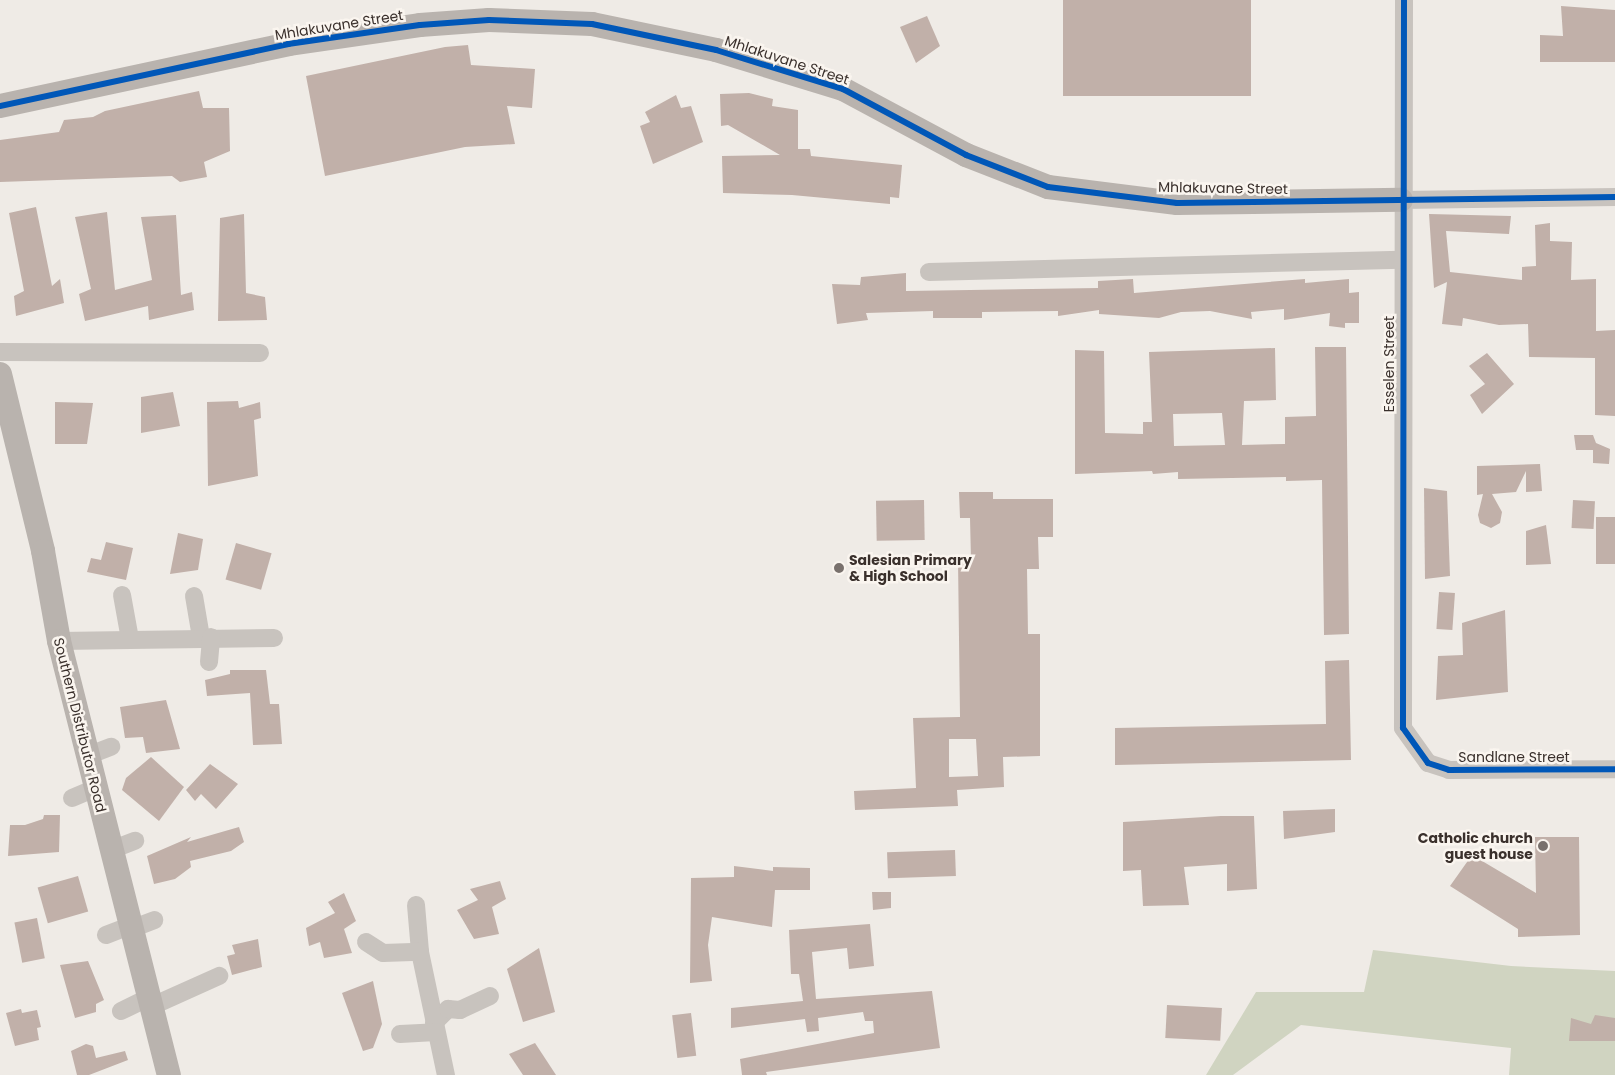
<!DOCTYPE html>
<style>
body{margin:0}
#map{position:relative;width:1615px;height:1075px;overflow:hidden;background:#efebe6;font-family:Poppins,sans-serif}
div>[style]{position:absolute}
.green>*{inset:0;background:#d0d4c1}
.building>*{inset:0;background:#c1b0a9;transform-origin:0 0}
.street>*{height:18px;margin:-9px;padding:0 9px;transform-origin:9px;border-radius:9px;background:#c8c3be}
.secondary>*{height:24px;margin:-12px;padding:0 12px;transform-origin:12px;border-radius:12px;background:#b9b3ae}
.cycleway>*{height:6px;margin:-3px;padding:0 3px;transform-origin:3px;border-radius:3px;background:#0057b8}
.dots>*{width:14px;height:14px;translate:-50% -50%;box-sizing:border-box;border:2px solid #faf5ef;border-radius:50%}
span{translate:-50% -50%;white-space:nowrap;text-align:center;line-height:1.15;-webkit-text-stroke:5px #faf5ef;paint-order:stroke}
.street-label{font-size:14px;color:#3a302c}
.poi-label{font-size:14px;color:#3a302c;font-weight:700}
.left{translate:0 -50%;text-align:left}
.right{translate:-100% -50%;text-align:right}
</style>
<div id="map">
<div class="green">
<div style="clip-path:polygon(1373px 950px,1511px 966px,1615px 971px,1615px 1075px,1509px 1075px,1511px 1048px,1301px 1025px,1233px 1075px,1206px 1075px,1256px 992px,1364px 992px)"></div>
</div>
<div class="building">
<div style="left:1063px;top:0;width:188px;height:96px"></div>
<div style="clip-path:polygon(1561px 6px,1615px 10px,1615px 62px,1540px 62px,1540px 35px,1563px 36px)"></div>
<div style="clip-path:polygon(927px 16px,940px 46px,916px 63px,900px 27px)"></div>
<div style="clip-path:polygon(468px 45px,471px 65px,535px 69px,532px 108px,507px 106px,515px 144px,465px 147px,325px 176px,306px 76px,445px 47px)"></div>
<div style="clip-path:polygon(199px 91px,203px 108px,229px 108px,230px 151px,204px 162px,207px 177px,180px 182px,172px 176px,0 182px,0 140px,59px 132px,64px 120px,93px 117px,105px 111px)"></div>
<div style="clip-path:polygon(749px 93px,773px 99px,772px 106px,798px 110px,798px 149px,810px 149px,811px 156px,902px 165px,899px 198px,890px 197px,890px 204px,792px 195px,723px 193px,722px 156px,780px 155px,728px 125px,721px 126px,720px 94px)"></div>
<div style="clip-path:polygon(676px 95px,681px 108px,691px 106px,703px 142px,653px 164px,640px 126px,650px 122px,645px 112px)"></div>
<div style="clip-path:polygon(36px 207px,52px 286px,60px 279px,64px 303px,16px 316px,14px 296px,24px 291px,9px 213px)"></div>
<div style="clip-path:polygon(107px 212px,115px 290px,152px 280px,141px 217px,176px 215px,181px 295px,192px 292px,194px 310px,149px 320px,148px 306px,85px 321px,79px 294px,91px 289px,75px 217px)"></div>
<div style="clip-path:polygon(244px 214px,246px 293px,265px 297px,267px 320px,218px 321px,220px 218px)"></div>
<div style="clip-path:polygon(1429px 214px,1511px 216px,1509px 234px,1446px 231px,1450px 272px,1522px 280px,1522px 267px,1536px 266px,1535px 225px,1550px 223px,1550px 241px,1572px 242px,1571px 280px,1596px 279px,1596px 331px,1615px 330px,1615px 416px,1595px 415px,1595px 358px,1529px 357px,1528px 324px,1499px 325px,1463px 318px,1462px 326px,1442px 324px,1447px 282px,1434px 288px)"></div>
<div style="clip-path:polygon(906px 273px,906px 291px,1098px 288px,1098px 281px,1133px 279px,1134px 293px,1305px 279px,1305px 283px,1349px 279px,1349px 293px,1359px 292px,1359px 323px,1345px 323px,1345px 328px,1329px 326px,1330px 313px,1284px 320px,1284px 309px,1251px 312px,1252px 319px,1210px 311px,1181px 312px,1159px 318px,1099px 314px,1099px 310px,1058px 316px,1058px 311px,982px 312px,982px 318px,933px 318px,933px 311px,866px 313px,868px 320px,837px 324px,832px 284px,860px 285px,861px 277px)"></div>
<div style="clip-path:polygon(evenodd,1315px 347px,1346px 347px,1349px 634px,1324px 635px,1322px 480px,1286px 481px,1286px 477px,1178px 479px,1178px 472px,1153px 474px,1152px 471px,1075px 474px,1075px 350px,1104px 351px,1105px 433px,1143px 434px,1143px 422px,1152px 422px,1149px 352px,1275px 348px,1276px 400px,1244px 401px,1242px 445px,1285px 444px,1285px 417px,1316px 416px,1315px 347px,1222px 413px,1225px 445px,1174px 446px,1173px 414px,1222px 413px)"></div>
<div style="clip-path:polygon(1487px 353px,1514px 384px,1482px 414px,1470px 395px,1485px 384px,1469px 366px)"></div>
<div style="clip-path:polygon(173px 392px,180px 426px,141px 433px,141px 397px)"></div>
<div style="clip-path:polygon(238px 401px,239px 408px,260px 402px,261px 418px,254px 420px,258px 476px,208px 486px,207px 402px)"></div>
<div style="clip-path:polygon(55px 402px,93px 403px,87px 444px,55px 444px)"></div>
<div style="clip-path:polygon(1574px 435px,1593px 435px,1596px 443px,1610px 449px,1609px 464px,1593px 463px,1593px 450px,1576px 450px)"></div>
<div style="clip-path:polygon(1540px 464px,1542px 491px,1526px 492px,1526px 471px,1516px 492px,1492px 494px,1502px 512px,1500px 523px,1491px 528px,1480px 523px,1478px 515px,1483px 494px,1477px 495px,1477px 466px)"></div>
<div style="clip-path:polygon(1424px 488px,1447px 491px,1450px 576px,1425px 579px)"></div>
<div style="clip-path:polygon(evenodd,959px 492px,993px 492px,993px 499px,1053px 499px,1053px 537px,1038px 537px,1039px 569px,1027px 569px,1028px 634px,1040px 634px,1040px 756px,1003px 757px,1004px 787px,957px 790px,958px 806px,855px 810px,854px 791px,916px 788px,913px 718px,960px 717px,958px 560px,971px 560px,970px 518px,960px 518px,959px 492px,949px 739px,976px 739px,978px 776px,949px 777px,949px 739px)"></div>
<div style="left:924px;top:500px;width:40px;height:48px;rotate:89deg"></div>
<div style="left:1573px;top:500px;width:22px;height:28px;rotate:3deg"></div>
<div style="left:1615px;top:517px;width:47px;height:19px;rotate:90deg"></div>
<div style="clip-path:polygon(1546px 525px,1551px 564px,1526px 565px,1526px 531px)"></div>
<div style="clip-path:polygon(178px 533px,203px 539px,198px 570px,170px 574px)"></div>
<div style="clip-path:polygon(106px 542px,133px 548px,126px 580px,87px 572px,91px 558px,101px 560px)"></div>
<div style="left:236px;top:543px;width:37px;height:38px;rotate:16deg"></div>
<div style="left:1439px;top:592px;width:16px;height:37px;rotate:4deg"></div>
<div style="clip-path:polygon(1505px 610px,1508px 692px,1436px 700px,1438px 656px,1463px 655px,1462px 623px)"></div>
<div style="clip-path:polygon(1349px 660px,1351px 760px,1115px 765px,1115px 728px,1326px 724px,1325px 661px)"></div>
<div style="clip-path:polygon(230px 670px,266px 670px,270px 704px,279px 704px,282px 744px,253px 745px,250px 693px,207px 696px,205px 680px,230px 674px)"></div>
<div style="clip-path:polygon(166px 700px,180px 749px,146px 753px,143px 737px,125px 738px,120px 707px)"></div>
<div style="clip-path:polygon(151px 757px,184px 787px,159px 821px,122px 790px,126px 778px)"></div>
<div style="clip-path:polygon(210px 764px,238px 784px,216px 809px,201px 794px,195px 801px,186px 790px)"></div>
<div style="clip-path:polygon(1335px 809px,1335px 832px,1284px 839px,1283px 811px)"></div>
<div style="clip-path:polygon(44px 815px,60px 815px,59px 852px,8px 856px,10px 825px,25px 825px,43px 819px)"></div>
<div style="clip-path:polygon(1221px 816px,1254px 816px,1257px 889px,1227px 891px,1227px 864px,1184px 867px,1189px 905px,1143px 906px,1141px 870px,1123px 871px,1123px 822px)"></div>
<div style="clip-path:polygon(239px 827px,244px 842px,231px 851px,190px 861px,191px 867px,175px 879px,154px 884px,147px 856px,191px 837px,187px 842px)"></div>
<div style="clip-path:polygon(1535px 837px,1579px 837px,1580px 935px,1518px 937px,1518px 929px,1450px 886px,1472px 855px,1536px 893px)"></div>
<div style="left:955px;top:850px;width:26px;height:68px;rotate:88deg"></div>
<div style="clip-path:polygon(734px 866px,773px 871px,773px 867px,810px 868px,810px 890px,775px 890px,772px 927px,712px 917px,708px 945px,712px 981px,690px 983px,691px 878px,734px 877px)"></div>
<div style="left:78px;top:876px;width:37px;height:42px;rotate:74deg"></div>
<div style="clip-path:polygon(500px 881px,506px 899px,492px 907px,499px 934px,474px 939px,457px 910px,478px 900px,470px 889px)"></div>
<div style="clip-path:polygon(872px 892px,891px 892px,891px 908px,873px 910px)"></div>
<div style="clip-path:polygon(344px 893px,356px 921px,344px 929px,352px 953px,324px 958px,320px 942px,309px 946px,306px 928px,335px 913px,328px 902px)"></div>
<div style="left:37px;top:918px;width:41px;height:23px;rotate:79deg"></div>
<div style="clip-path:polygon(870px 924px,874px 966px,849px 969px,847px 948px,812px 952px,816px 999px,932px 991px,940px 1048px,766px 1072px,767px 1075px,742px 1075px,740px 1059px,874px 1033px,873px 1021px,865px 1021px,863px 1012px,818px 1018px,819px 1031px,807px 1032px,805px 1019px,731px 1028px,731px 1008px,803px 1001px,799px 974px,791px 974px,789px 930px)"></div>
<div style="clip-path:polygon(258px 939px,262px 967px,232px 975px,227px 956px,235px 954px,232px 945px)"></div>
<div style="clip-path:polygon(539px 948px,555px 1012px,523px 1022px,507px 969px)"></div>
<div style="clip-path:polygon(88px 961px,104px 1000px,96px 1004px,96px 1012px,75px 1018px,60px 965px)"></div>
<div style="clip-path:polygon(373px 981px,382px 1024px,373px 1048px,363px 1051px,342px 993px)"></div>
<div style="left:1167px;top:1005px;width:55px;height:33px;rotate:3deg"></div>
<div style="clip-path:polygon(21px 1009px,22px 1013px,37px 1010px,41px 1027px,37px 1028px,39px 1040px,15px 1046px,6px 1013px)"></div>
<div style="left:691px;top:1013px;width:43px;height:19px;rotate:83deg"></div>
<div style="clip-path:polygon(1595px 1015px,1615px 1018px,1615px 1041px,1569px 1041px,1571px 1018px,1591px 1024px)"></div>
<div style="clip-path:polygon(535px 1043px,556px 1075px,523px 1075px,509px 1054px)"></div>
<div style="clip-path:polygon(86px 1044px,93px 1046px,96px 1058px,125px 1051px,128px 1060px,89px 1075px,77px 1075px,71px 1051px)"></div>
</div>
<div class="street">
<div style="left:1404px;top:0;width:728px;rotate:90.08deg"></div>
<div style="left:1403px;top:728px;width:43px;rotate:54.5deg"></div>
<div style="left:1428px;top:763px;width:22px;rotate:18deg"></div>
<div style="left:1449px;top:770px;width:166px;rotate:-0.3deg"></div>
<div style="left:1401px;top:200px;width:214px;rotate:-0.8deg"></div>
<div style="left:929px;top:272px;width:472px;rotate:-1.5deg"></div>
<div style="left:0;top:352px;width:260px;rotate:0.2deg"></div>
<div style="left:122px;top:595px;width:45px;rotate:79.7deg"></div>
<div style="left:194px;top:596px;width:42px;rotate:80.3deg"></div>
<div style="left:59px;top:641px;width:215px;rotate:-0.8deg"></div>
<div style="left:209px;top:662px;width:25px;rotate:-85deg"></div>
<div style="left:87px;top:756px;width:26px;rotate:-21deg"></div>
<div style="left:72px;top:798px;width:25px;rotate:-23deg"></div>
<div style="left:111px;top:850px;width:26px;rotate:-21deg"></div>
<div style="left:416px;top:905px;width:47px;rotate:85.1deg"></div>
<div style="left:420px;top:952px;width:126px;rotate:78.1deg"></div>
<div style="left:131px;top:929px;width:25px;rotate:-21deg"></div>
<div style="left:106px;top:935px;width:26px;rotate:-21deg"></div>
<div style="left:366px;top:942px;width:20px;rotate:33deg"></div>
<div style="left:383px;top:953px;width:37px;rotate:-2deg"></div>
<div style="left:150px;top:1007px;width:76px;rotate:-24.2deg"></div>
<div style="left:121px;top:1011px;width:30px;rotate:-26deg"></div>
<div style="left:434px;top:1023px;width:20px;rotate:-45deg"></div>
<div style="left:448px;top:1009px;width:12px;rotate:5deg"></div>
<div style="left:460px;top:1010px;width:33px;rotate:-25deg"></div>
<div style="left:400px;top:1034px;width:36px;rotate:-3deg"></div>
</div>
<div class="secondary">
<div style="left:0;top:106px;width:295px;rotate:-12.1deg"></div>
<div style="left:288px;top:44px;width:133px;rotate:-8.2deg"></div>
<div style="left:420px;top:25px;width:69px;rotate:-4.1deg"></div>
<div style="left:489px;top:20px;width:103px;rotate:2.2deg"></div>
<div style="left:592px;top:24px;width:127px;rotate:11.8deg"></div>
<div style="left:716px;top:50px;width:133px;rotate:17.1deg"></div>
<div style="left:843px;top:89px;width:140px;rotate:28.2deg"></div>
<div style="left:966px;top:155px;width:88px;rotate:21.3deg"></div>
<div style="left:1048px;top:187px;width:130px;rotate:7.1deg"></div>
<div style="left:1177px;top:203px;width:224px;rotate:-0.8deg"></div>
<div style="left:0;top:374px;width:182px;rotate:76.3deg"></div>
<div style="left:43px;top:551px;width:91px;rotate:79.9deg"></div>
<div style="left:59px;top:641px;width:448px;rotate:75.8deg"></div>
</div>
<div class="cycleway">
<div style="left:1404px;top:0;width:728px;rotate:90.08deg"></div>
<div style="left:1403px;top:728px;width:43px;rotate:54.5deg"></div>
<div style="left:1428px;top:763px;width:22px;rotate:18deg"></div>
<div style="left:1449px;top:770px;width:166px;rotate:-0.3deg"></div>
<div style="left:0;top:106px;width:295px;rotate:-12.1deg"></div>
<div style="left:288px;top:44px;width:133px;rotate:-8.2deg"></div>
<div style="left:420px;top:25px;width:69px;rotate:-4.1deg"></div>
<div style="left:489px;top:20px;width:103px;rotate:2.2deg"></div>
<div style="left:592px;top:24px;width:127px;rotate:11.8deg"></div>
<div style="left:716px;top:50px;width:133px;rotate:17.1deg"></div>
<div style="left:843px;top:89px;width:140px;rotate:28.2deg"></div>
<div style="left:966px;top:155px;width:88px;rotate:21.3deg"></div>
<div style="left:1048px;top:187px;width:130px;rotate:7.1deg"></div>
<div style="left:1177px;top:203px;width:438px;rotate:-0.8deg"></div>
</div>
<div class="dots">
<div style="left:839px;top:568px;background:#79716d"></div>
<div style="left:1543px;top:846px;background:#79716d"></div>
</div>
<div class="street-label">
<span style="left:339px;top:25px;rotate:-9deg">Mhlakuvane Street</span>
<span style="left:787px;top:60px;rotate:18deg">Mhlakuvane Street</span>
<span style="left:1223px;top:188px;rotate:1deg">Mhlakuvane Street</span>
<span style="left:1389px;top:364px;rotate:-90deg">Esselen Street</span>
<span style="left:80px;top:725px;rotate:76deg">Southern Distributor Road</span>
<span style="left:1514px;top:757px">Sandlane Street</span>
</div>
<div class="poi-label">
<span class="left" style="left:849px;top:568px">Salesian Primary<br>&amp; High School</span>
<span class="right" style="left:1533px;top:846px">Catholic church<br>guest house</span>
</div>
</div>
